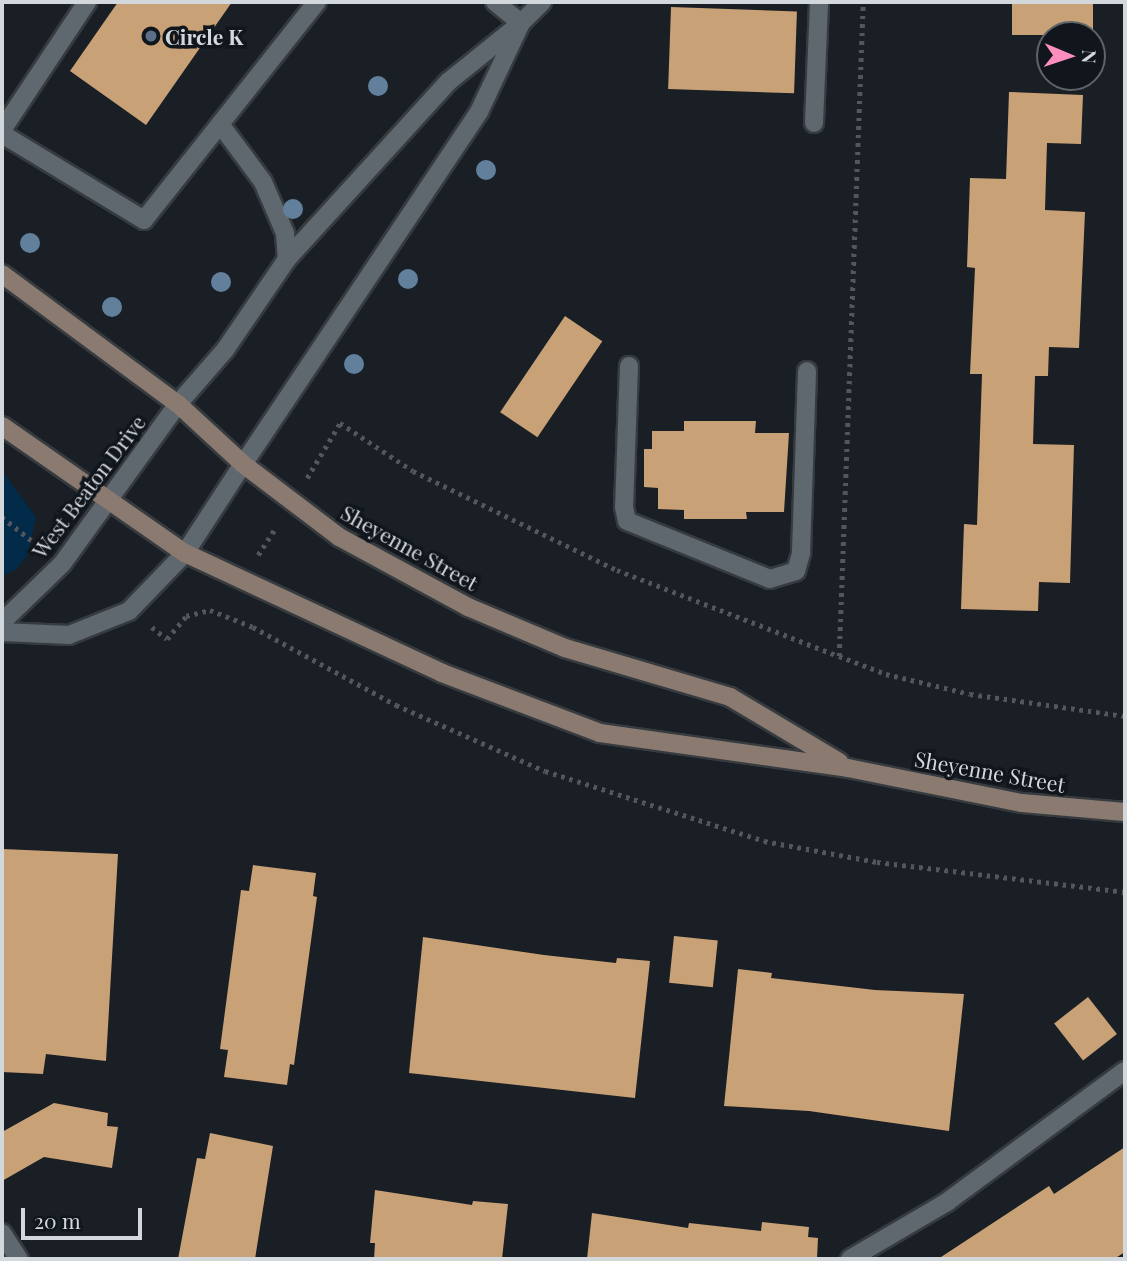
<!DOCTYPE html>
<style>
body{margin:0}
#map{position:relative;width:1127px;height:1261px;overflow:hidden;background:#191f25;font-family:"Playfair Display",serif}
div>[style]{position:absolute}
.green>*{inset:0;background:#012b49}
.building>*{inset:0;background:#c9a176;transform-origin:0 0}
.path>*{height:4.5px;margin-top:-2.25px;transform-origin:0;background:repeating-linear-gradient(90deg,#51575c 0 3.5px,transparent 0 8.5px)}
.roads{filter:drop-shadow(2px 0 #363b3f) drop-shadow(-2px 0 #363b3f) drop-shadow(0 2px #363b3f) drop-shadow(0 -2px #363b3f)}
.lane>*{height:18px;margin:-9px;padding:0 9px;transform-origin:9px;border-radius:9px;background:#5f676f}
.street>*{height:18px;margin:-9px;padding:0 9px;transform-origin:9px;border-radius:9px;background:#5f676f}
.secondary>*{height:18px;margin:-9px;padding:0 9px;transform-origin:9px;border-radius:9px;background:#8b7a70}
.trees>*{width:20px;height:20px;margin:-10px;border-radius:50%;background:#62809c}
.dots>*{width:19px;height:19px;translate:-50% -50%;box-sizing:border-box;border:4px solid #10161c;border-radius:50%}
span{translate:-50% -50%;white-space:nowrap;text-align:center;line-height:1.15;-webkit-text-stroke:7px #10161c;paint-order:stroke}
.poi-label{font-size:21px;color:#d3d8dc;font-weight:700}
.left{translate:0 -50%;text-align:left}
.street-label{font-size:21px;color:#d3d8dc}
.frame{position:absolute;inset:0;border:4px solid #d3d8dc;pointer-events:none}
.north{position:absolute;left:1036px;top:21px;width:70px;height:70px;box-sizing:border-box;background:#10161c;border:2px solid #5e6469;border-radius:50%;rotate:92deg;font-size:19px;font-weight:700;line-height:28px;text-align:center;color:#d3d8dc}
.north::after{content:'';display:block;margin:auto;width:24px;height:32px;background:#fe8ebd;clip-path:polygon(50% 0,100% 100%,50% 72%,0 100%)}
.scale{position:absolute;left:21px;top:1208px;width:121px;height:32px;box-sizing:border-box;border:4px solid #d3d8dc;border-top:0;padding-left:9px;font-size:21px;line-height:24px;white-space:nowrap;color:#d3d8dc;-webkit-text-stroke:5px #10161c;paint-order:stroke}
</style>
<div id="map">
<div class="green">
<div style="clip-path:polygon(2px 471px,36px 517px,27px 556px,15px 570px,2px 576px)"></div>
</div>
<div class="building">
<div style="clip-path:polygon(118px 2px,232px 2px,146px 125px,70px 71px)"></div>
<div style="left:1012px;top:2px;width:81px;height:33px"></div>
<div style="left:671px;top:7px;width:126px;height:82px;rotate:2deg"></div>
<div style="clip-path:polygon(1009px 92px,1083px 95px,1081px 144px,1047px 143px,1045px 210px,1085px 212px,1079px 348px,1049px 347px,1048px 376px,1035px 376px,1033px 444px,1074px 445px,1070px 583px,1039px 582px,1038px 611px,961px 609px,964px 524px,977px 525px,982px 374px,970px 374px,975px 268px,967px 267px,970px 178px,1006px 179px)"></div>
<div style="left:565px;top:316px;width:45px;height:116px;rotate:34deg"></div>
<div style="clip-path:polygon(684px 421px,756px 421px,755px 433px,789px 433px,784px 512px,746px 512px,747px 519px,684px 519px,684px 510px,658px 509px,658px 488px,644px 487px,644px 449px,652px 449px,652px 431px,684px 431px)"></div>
<div style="clip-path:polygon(2px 849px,118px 854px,106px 1061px,46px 1054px,43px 1074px,2px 1072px)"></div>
<div style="clip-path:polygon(253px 865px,316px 873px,313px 896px,317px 897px,294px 1065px,290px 1064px,287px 1085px,224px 1077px,228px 1050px,220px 1049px,241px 890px,249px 891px)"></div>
<div style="left:674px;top:936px;width:44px;height:47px;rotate:6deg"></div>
<div style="clip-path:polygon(423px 937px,544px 955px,616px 963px,617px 958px,650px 961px,635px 1098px,409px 1073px)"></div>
<div style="clip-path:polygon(738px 969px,772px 973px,771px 978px,875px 990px,964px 994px,949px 1131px,809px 1111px,724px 1106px)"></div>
<div style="left:1088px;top:997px;width:47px;height:43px;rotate:52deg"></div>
<div style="clip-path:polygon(54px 1103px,108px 1113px,107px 1126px,118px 1127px,112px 1168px,44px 1157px,2px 1181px,2px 1132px)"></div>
<div style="clip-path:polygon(210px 1133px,273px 1146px,255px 1259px,178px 1259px,197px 1158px,205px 1159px)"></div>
<div style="clip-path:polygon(1125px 1147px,1125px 1252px,1114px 1259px,938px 1259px,1049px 1186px,1054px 1194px)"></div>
<div style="clip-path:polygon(375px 1190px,472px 1205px,473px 1201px,508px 1204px,502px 1259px,374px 1259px,375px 1243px,370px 1243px)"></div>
<div style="clip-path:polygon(592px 1213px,688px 1228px,689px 1223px,761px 1231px,762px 1222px,809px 1227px,808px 1237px,818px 1238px,817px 1259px,587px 1259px)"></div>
</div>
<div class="path">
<div style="left:307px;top:478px;width:64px;rotate:-59deg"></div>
<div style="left:340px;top:423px;width:87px;rotate:33.3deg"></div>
<div style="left:413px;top:471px;width:227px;rotate:25.9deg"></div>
<div style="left:617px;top:570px;width:238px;rotate:21.2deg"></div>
<div style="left:839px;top:656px;width:50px;rotate:21deg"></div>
<div style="left:886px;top:674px;width:86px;rotate:13.4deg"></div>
<div style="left:970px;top:694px;width:157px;rotate:8.1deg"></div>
<div style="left:2px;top:517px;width:48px;rotate:38.3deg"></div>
<div style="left:258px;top:555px;width:33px;rotate:-57deg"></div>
<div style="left:152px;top:627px;width:19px;rotate:39deg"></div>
<div style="left:167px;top:639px;width:30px;rotate:-50deg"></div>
<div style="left:186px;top:616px;width:25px;rotate:-14deg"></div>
<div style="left:210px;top:610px;width:46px;rotate:21.6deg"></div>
<div style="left:253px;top:627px;width:163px;rotate:28.6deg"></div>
<div style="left:396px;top:705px;width:163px;rotate:23.9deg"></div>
<div style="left:545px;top:771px;width:230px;rotate:17.7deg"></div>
<div style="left:764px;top:841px;width:115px;rotate:10.5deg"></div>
<div style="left:877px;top:862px;width:250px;rotate:6.9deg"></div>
<div style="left:839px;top:656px;width:654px;rotate:-87.9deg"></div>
</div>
<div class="roads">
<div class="lane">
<div style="left:495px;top:2px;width:33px;rotate:39deg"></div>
<div style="left:521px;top:23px;width:30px;rotate:-45deg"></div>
<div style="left:814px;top:123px;width:121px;rotate:-87.6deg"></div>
<div style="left:220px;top:124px;width:72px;rotate:53.4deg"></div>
<div style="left:263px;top:182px;width:56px;rotate:66.7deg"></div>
<div style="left:285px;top:233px;width:26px;rotate:86deg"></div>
<div style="left:2px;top:130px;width:154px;rotate:-56.4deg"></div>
<div style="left:2px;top:134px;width:166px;rotate:31.2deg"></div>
<div style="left:144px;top:220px;width:278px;rotate:-51.6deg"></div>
<div style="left:629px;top:366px;width:141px;rotate:92deg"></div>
<div style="left:624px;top:507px;width:14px;rotate:78deg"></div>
<div style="left:627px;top:521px;width:154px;rotate:22.1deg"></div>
<div style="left:770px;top:579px;width:27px;rotate:-17deg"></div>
<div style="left:796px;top:571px;width:19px;rotate:-74deg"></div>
<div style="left:801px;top:553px;width:182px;rotate:-88.1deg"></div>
<div style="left:178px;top:404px;width:72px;rotate:-49deg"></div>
<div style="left:225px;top:350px;width:110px;rotate:-55.7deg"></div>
<div style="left:287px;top:259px;width:239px;rotate:-47.7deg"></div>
<div style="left:448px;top:82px;width:94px;rotate:-38.9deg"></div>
<div style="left:521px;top:23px;width:98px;rotate:115.3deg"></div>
<div style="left:479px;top:112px;width:424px;rotate:123.8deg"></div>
<div style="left:2px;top:1233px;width:31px;rotate:57deg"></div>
<div style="left:850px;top:1259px;width:113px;rotate:-30.4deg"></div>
<div style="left:947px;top:1202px;width:221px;rotate:-36.4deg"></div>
</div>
<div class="street">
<div style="left:2px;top:622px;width:83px;rotate:-44deg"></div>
<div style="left:62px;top:564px;width:198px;rotate:-54.1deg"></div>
<div style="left:2px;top:632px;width:67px;rotate:2.6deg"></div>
<div style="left:69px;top:635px;width:65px;rotate:-21.8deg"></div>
<div style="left:129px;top:611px;width:81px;rotate:-46deg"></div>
<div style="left:185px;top:553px;width:106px;rotate:-56.9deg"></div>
</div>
<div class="secondary">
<div style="left:2px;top:274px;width:219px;rotate:36.5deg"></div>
<div style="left:178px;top:404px;width:88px;rotate:42.7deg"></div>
<div style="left:243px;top:464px;width:121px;rotate:37.2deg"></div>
<div style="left:339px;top:537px;width:147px;rotate:28.5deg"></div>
<div style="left:468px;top:607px;width:105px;rotate:22.9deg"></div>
<div style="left:565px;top:648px;width:172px;rotate:16.5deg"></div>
<div style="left:730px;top:697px;width:127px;rotate:30.8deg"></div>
<div style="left:2px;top:426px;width:223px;rotate:34.8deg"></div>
<div style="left:185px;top:553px;width:284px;rotate:25deg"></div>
<div style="left:442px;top:673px;width:169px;rotate:20.8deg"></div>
<div style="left:600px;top:733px;width:250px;rotate:8deg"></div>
<div style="left:848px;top:768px;width:177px;rotate:11.4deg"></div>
<div style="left:1022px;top:803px;width:103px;rotate:5deg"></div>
</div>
</div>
<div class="trees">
<div style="left:378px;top:86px"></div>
<div style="left:486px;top:170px"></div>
<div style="left:293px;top:209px"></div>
<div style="left:30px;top:243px"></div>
<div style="left:408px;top:279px"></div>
<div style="left:221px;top:282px"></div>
<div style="left:112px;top:307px"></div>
<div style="left:354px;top:364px"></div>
</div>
<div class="dots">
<div style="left:151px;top:36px;background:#5c6f8a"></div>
</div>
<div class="poi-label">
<span class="left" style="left:165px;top:36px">Circle K</span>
</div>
<div class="street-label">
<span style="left:88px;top:486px;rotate:-53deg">West Beaton Drive</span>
<span style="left:410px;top:547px;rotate:29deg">Sheyenne Street</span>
<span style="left:990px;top:771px;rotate:10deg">Sheyenne Street</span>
</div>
<div class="frame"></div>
<div class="north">N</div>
<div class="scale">20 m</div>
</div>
